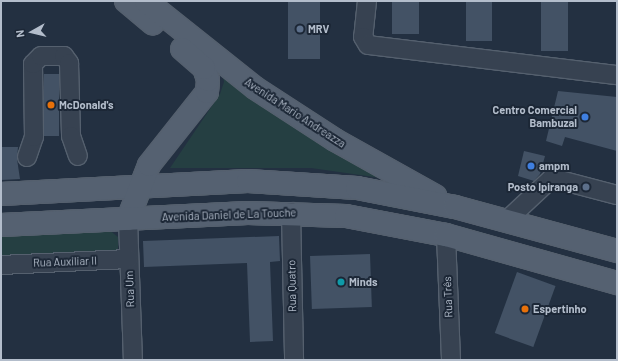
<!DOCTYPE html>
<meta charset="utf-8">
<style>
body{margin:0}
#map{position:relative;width:618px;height:361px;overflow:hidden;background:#233041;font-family:Barlow,sans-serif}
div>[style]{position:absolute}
.green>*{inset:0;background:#253f42}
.building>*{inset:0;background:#435265;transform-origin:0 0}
.roads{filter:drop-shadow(1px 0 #55606e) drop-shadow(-1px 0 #55606e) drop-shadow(0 1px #55606e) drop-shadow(0 -1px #55606e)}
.minor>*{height:18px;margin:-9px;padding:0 9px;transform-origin:9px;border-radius:9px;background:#374251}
.major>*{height:22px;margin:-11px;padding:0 11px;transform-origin:11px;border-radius:11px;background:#556171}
.dots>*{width:11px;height:11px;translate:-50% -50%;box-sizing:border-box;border:2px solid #1c2736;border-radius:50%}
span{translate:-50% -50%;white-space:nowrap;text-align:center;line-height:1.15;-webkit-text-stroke:4px #1c2736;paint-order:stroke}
.poi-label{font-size:11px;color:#b3bdcb;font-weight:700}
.left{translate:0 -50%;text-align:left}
.right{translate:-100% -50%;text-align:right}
.street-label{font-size:11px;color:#b3bdcb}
.frame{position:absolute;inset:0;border:2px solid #b3bdcb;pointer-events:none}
.north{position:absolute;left:12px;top:12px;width:40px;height:40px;-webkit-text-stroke:3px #1c2736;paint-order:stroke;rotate:262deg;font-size:11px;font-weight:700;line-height:16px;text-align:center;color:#b3bdcb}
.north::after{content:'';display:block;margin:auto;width:14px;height:18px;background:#b3bdcb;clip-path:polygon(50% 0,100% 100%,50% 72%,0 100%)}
</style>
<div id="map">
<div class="green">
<div style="clip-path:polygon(222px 72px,381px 178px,311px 168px,170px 168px,220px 94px,224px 82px)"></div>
<div style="clip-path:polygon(108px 229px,118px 237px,118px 252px,1px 258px,1px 234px)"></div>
</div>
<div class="building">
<div style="left:288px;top:1px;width:32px;height:58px"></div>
<div style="left:392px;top:1px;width:27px;height:33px"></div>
<div style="left:466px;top:1px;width:26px;height:40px"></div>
<div style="left:541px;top:1px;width:27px;height:50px"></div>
<div style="left:44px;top:74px;width:15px;height:62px"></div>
<div style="clip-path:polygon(558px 91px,617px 97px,617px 151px,565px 137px,562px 146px,546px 141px)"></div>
<div style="clip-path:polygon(1px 147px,18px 147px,17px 159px,20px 179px,1px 180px)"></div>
<div style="clip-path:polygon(524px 151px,545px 156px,540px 174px,534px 181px,518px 176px)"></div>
<div style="clip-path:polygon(279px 236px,280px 261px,270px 262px,273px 341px,250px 342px,247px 263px,144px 267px,143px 241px)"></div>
<div style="left:370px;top:254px;width:53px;height:60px;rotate:88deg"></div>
<div style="left:517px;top:272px;width:41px;height:65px;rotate:20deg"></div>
</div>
<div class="roads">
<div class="minor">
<div style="left:367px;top:1px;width:36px;rotate:96deg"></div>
<div style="left:363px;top:37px;width:9px;rotate:58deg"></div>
<div style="left:368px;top:45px;width:251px;rotate:6.9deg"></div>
<div style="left:27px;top:157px;width:21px;rotate:-71deg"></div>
<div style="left:34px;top:137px;width:73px;rotate:-90.8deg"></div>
<div style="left:33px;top:64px;width:11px;rotate:-45deg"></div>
<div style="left:41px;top:56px;width:23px"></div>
<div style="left:64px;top:56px;width:9px;rotate:54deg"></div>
<div style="left:69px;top:63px;width:73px;rotate:88.4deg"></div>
<div style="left:71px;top:136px;width:21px;rotate:71deg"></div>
<div style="left:291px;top:212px;width:148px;rotate:88.8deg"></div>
<div style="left:128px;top:219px;width:141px;rotate:88deg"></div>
<div style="left:506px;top:221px;width:63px;rotate:-43.1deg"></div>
<div style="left:552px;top:178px;width:67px;rotate:14.7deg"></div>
<div style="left:446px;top:235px;width:125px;rotate:87.7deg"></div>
<div style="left:1px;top:265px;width:128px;rotate:-2.7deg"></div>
</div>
<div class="major">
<div style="left:126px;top:1px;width:35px;rotate:40deg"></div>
<div style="left:146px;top:1px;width:139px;rotate:38.6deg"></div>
<div style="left:255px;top:88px;width:95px;rotate:33deg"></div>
<div style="left:335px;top:140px;width:115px;rotate:29.2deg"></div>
<div style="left:1px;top:194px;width:247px;rotate:-3deg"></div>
<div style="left:248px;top:181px;width:109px;rotate:3.7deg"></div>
<div style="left:357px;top:188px;width:100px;rotate:11deg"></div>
<div style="left:455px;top:207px;width:168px;rotate:15.2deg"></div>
<div style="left:128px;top:219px;width:58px;rotate:-68.7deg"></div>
<div style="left:149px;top:165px;width:93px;rotate:-51.5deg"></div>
<div style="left:207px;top:92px;width:12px;rotate:-85deg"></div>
<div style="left:208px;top:80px;width:13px;rotate:-108deg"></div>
<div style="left:204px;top:68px;width:29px;rotate:-139deg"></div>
<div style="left:1px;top:225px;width:247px;rotate:-2.8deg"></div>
<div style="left:248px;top:213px;width:98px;rotate:1.8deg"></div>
<div style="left:346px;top:216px;width:102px;rotate:10.8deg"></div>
<div style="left:446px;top:235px;width:178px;rotate:15.7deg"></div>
</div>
</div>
<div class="dots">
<div style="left:300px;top:29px;background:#5c6f8a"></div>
<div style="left:51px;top:105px;background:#e8710a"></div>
<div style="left:585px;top:117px;background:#3f7fe0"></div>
<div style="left:531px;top:166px;background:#3f7fe0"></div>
<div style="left:586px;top:187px;background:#5c6f8a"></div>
<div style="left:341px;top:282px;background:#0f9aa8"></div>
<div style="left:525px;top:309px;background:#e8710a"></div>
</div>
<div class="poi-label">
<span class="left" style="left:308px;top:29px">MRV</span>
<span class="left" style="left:59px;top:105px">McDonald's</span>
<span class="right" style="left:577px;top:117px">Centro Comercial<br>Bambuzal</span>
<span class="left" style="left:539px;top:166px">ampm</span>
<span class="right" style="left:578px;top:187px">Posto Ipiranga</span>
<span class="left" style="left:349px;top:282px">Minds</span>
<span class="left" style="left:533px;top:309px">Espertinho</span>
</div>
<div class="street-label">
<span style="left:295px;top:113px;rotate:33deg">Avenida Mario Andreazza</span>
<span style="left:229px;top:215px;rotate:-2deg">Avenida Daniel de La Touche</span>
<span style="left:65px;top:262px;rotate:-2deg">Rua Auxiliar II</span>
<span style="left:292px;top:286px;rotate:-91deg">Rua Quatro</span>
<span style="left:130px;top:289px;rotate:-92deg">Rua Um</span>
<span style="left:448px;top:297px;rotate:-92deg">Rua Três</span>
</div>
<div class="frame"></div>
<div class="north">N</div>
</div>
